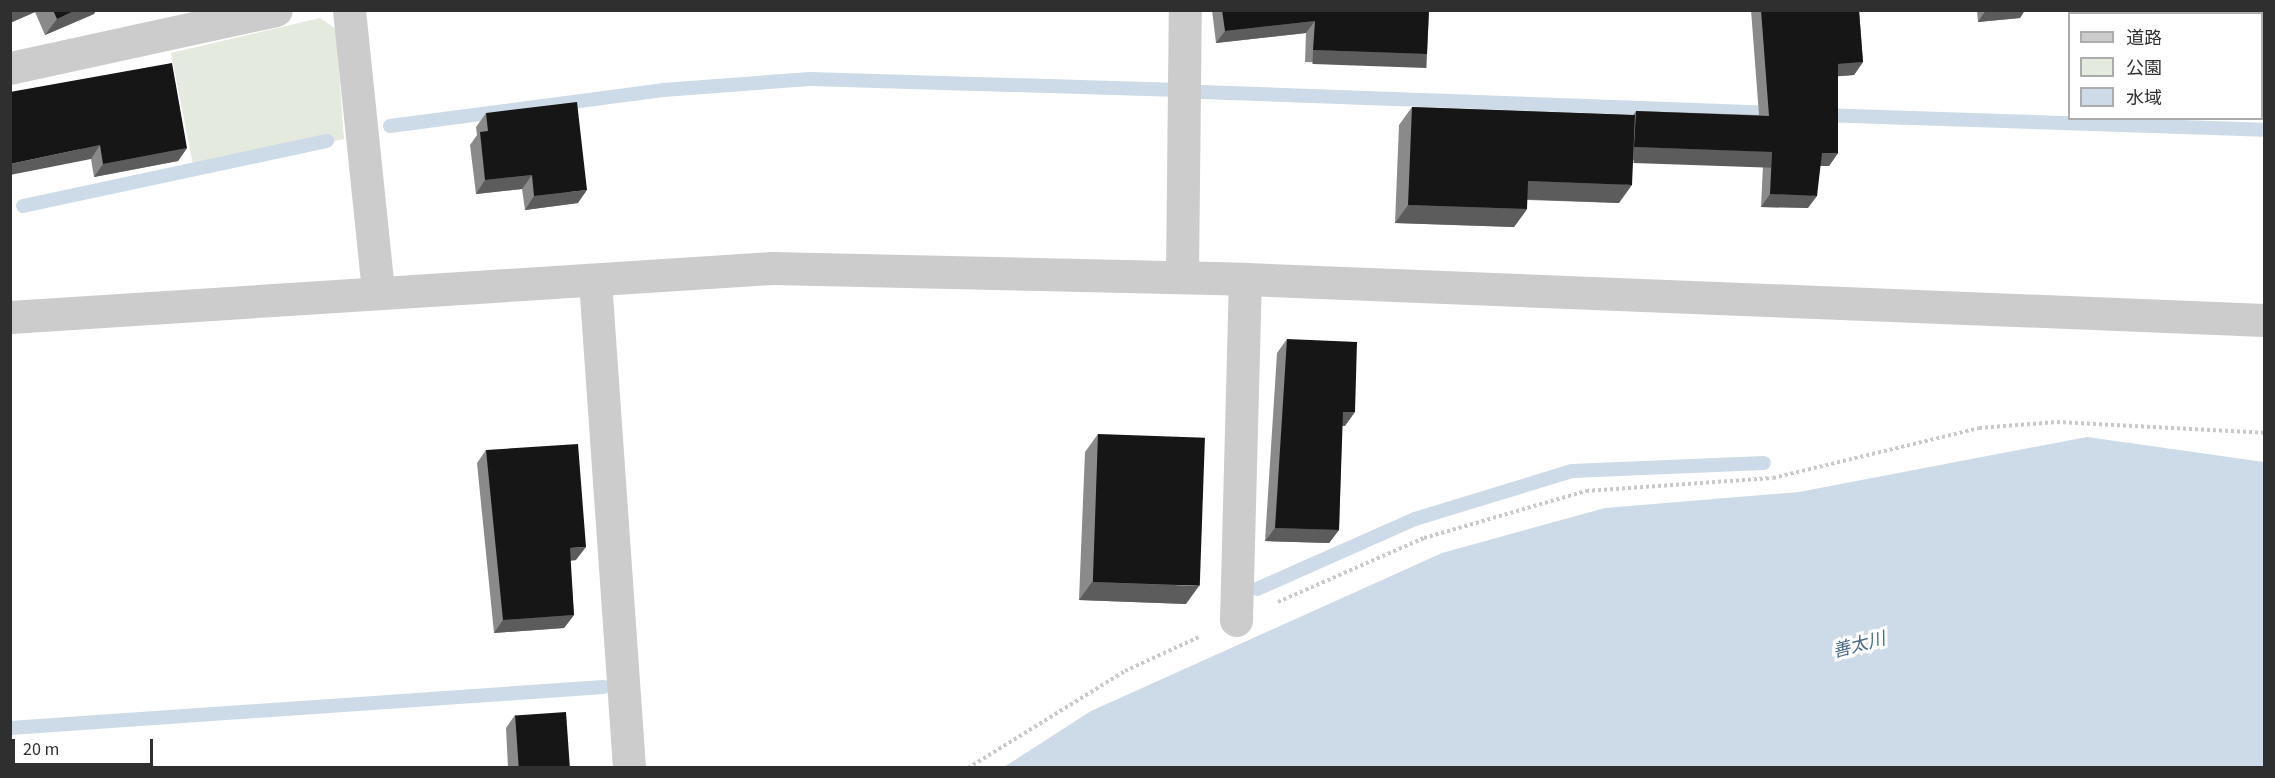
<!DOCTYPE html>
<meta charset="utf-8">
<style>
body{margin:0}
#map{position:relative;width:2275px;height:778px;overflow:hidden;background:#fff;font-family:"Source Sans 3","Noto Sans JP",sans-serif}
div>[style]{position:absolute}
.green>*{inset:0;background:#e4eade}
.water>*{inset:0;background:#cddbe8}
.stream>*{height:14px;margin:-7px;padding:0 7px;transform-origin:7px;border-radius:7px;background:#cddbe8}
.path>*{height:4px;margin-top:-2px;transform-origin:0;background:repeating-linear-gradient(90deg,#c9c9c9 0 3px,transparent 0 6px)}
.minor>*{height:33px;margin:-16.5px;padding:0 16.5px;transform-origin:16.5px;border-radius:16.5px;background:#ccc}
.tertiary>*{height:33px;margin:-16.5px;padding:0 16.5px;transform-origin:16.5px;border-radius:16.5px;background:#ccc}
.wall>*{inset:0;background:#8a8a8a}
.shaded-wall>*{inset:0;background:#5c5c5c;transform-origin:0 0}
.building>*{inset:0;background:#161616;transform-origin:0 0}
span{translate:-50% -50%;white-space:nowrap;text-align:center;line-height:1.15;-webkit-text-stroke:6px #fff;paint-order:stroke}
.water-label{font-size:18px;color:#466a88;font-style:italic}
.frame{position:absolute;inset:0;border:12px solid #2f2f2f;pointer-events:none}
.legend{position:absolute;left:2068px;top:12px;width:195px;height:108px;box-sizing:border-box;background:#fff;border:2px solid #acacac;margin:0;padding:8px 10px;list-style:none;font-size:18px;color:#2f2f2f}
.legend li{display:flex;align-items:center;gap:12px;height:30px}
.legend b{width:30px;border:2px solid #acacac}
.scale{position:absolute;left:12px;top:739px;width:141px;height:27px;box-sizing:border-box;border:3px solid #2f2f2f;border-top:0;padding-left:8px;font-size:18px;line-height:21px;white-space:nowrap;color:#2f2f2f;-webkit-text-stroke:4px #fff;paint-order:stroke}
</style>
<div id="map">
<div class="green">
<div style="clip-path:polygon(320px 18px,336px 29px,344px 139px,194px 170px,171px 53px)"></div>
</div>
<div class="water">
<div style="clip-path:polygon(2087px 437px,2264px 462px,2264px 767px,1004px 767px,1091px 711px,1442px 553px,1605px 508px,1799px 492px)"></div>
</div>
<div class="stream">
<div style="left:1201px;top:92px;width:576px;rotate:2.09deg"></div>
<div style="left:1820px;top:115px;width:444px;rotate:1.9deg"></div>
<div style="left:390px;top:126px;width:275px;rotate:-7.5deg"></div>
<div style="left:663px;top:90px;width:147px;rotate:-4.3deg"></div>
<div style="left:810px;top:79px;width:361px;rotate:1.7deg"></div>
<div style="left:23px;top:206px;width:311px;rotate:-12.1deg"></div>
<div style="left:1257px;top:589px;width:173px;rotate:-23.9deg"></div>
<div style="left:1415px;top:519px;width:164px;rotate:-17deg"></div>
<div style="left:1572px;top:471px;width:192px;rotate:-2.4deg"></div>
<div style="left:10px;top:728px;width:595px;rotate:-3.95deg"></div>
</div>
<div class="path">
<div style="left:1278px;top:602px;width:159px;rotate:-23.7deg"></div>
<div style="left:1424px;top:538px;width:169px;rotate:-16.2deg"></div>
<div style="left:1586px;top:491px;width:187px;rotate:-4deg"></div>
<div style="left:1773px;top:478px;width:212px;rotate:-13.6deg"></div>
<div style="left:1979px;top:428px;width:78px;rotate:-4.4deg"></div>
<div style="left:2057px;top:422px;width:207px;rotate:3deg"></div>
<div style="left:968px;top:768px;width:185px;rotate:-31.7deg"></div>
<div style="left:1125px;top:671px;width:81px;rotate:-24.7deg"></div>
</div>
<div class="minor">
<div style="left:349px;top:10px;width:283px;rotate:84.1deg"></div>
<div style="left:10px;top:68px;width:272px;rotate:-12.3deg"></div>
<div style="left:1182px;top:277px;width:267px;rotate:-89.4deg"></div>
<div style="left:595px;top:281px;width:488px;rotate:86deg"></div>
<div style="left:1236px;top:620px;width:341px;rotate:-88.5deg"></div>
</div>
<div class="tertiary">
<div style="left:10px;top:317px;width:764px;rotate:-3.68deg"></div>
<div style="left:772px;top:268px;width:473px;rotate:1.3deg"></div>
<div style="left:1245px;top:279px;width:1020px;rotate:2.3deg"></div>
</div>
<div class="wall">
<div style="clip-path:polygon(10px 10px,96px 10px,94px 14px,45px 35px,35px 12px,10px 23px)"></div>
<div style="clip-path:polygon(1212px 10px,1429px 10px,1427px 54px,1418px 66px,1305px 62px,1306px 33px,1216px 43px)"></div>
<div style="clip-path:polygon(1751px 10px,1859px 10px,1863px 62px,1854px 75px,1838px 76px,1838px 153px,1829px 166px,1820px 166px,1808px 208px,1761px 207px,1763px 165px,1633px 160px,1619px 203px,1527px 200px,1527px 209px,1514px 227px,1395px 223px,1399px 125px,1412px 107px,1633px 115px,1636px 111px,1759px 115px)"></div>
<div style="clip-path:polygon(1977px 10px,2025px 10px,2020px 18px,1978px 22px)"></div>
<div style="clip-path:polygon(10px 92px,187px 148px,178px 161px,94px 177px,91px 159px)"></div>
<div style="clip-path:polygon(486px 113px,578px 203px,525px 210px,522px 189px,476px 194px,470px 145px,477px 135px,476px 127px)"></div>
<div style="clip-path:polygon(1287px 339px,1345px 426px,1342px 426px,1339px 530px,1329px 543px,1265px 541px,1277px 353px)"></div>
<div style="clip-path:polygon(1098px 434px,1186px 604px,1079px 600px,1085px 452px)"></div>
<div style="clip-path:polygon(486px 450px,576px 560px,570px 561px,574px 615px,564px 628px,494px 633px,477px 463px)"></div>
<div style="clip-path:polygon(515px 715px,570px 768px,508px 768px,506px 728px)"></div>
</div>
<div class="shaded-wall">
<div style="clip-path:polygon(11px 10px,36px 10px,35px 12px,10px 23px,10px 11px)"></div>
<div style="clip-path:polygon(76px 10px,96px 10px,94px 14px,45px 35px,57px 19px)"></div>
<div style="clip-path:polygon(1986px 10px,2025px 10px,2020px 18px,1978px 22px)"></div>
<div style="clip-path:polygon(2189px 10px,2222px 10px,2220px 14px)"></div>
<div style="clip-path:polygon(1315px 21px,1306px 33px,1216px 43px,1225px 31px)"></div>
<div style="left:1313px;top:50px;width:114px;height:14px;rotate:2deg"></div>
<div style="clip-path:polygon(1863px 62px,1854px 75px,1829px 77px,1838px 64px)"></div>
<div style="clip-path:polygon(100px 145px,91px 159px,10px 175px,10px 164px)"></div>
<div style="left:1634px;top:147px;width:138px;height:16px;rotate:2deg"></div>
<div style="clip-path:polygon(187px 148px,178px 161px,94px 177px,103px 164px)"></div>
<div style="clip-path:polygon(1822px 153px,1838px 153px,1829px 166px,1813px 166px)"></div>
<div style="clip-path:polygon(532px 175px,522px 189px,476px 194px,485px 180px)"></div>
<div style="clip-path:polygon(1528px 181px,1632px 185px,1619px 203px,1515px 199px)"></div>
<div style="clip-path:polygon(587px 190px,578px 203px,525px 210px,534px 196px)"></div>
<div style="clip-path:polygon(1770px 194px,1817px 196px,1808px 208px,1761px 207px)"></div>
<div style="clip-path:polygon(1408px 205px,1527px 209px,1514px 227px,1395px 223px)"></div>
<div style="clip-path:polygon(1343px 412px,1355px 412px,1345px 426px,1334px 425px)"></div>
<div style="clip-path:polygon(1275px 528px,1339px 530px,1329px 543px,1265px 541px)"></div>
<div style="clip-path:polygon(586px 547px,576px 560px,561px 561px,570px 548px)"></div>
<div style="clip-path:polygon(1092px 582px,1199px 586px,1186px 604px,1079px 600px)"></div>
<div style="clip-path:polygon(574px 615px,564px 628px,494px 633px,503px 620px)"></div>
</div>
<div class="building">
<div style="clip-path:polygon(53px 10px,76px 10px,57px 19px)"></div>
<div style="clip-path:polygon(1222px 10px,1429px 10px,1427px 54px,1313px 50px,1315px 21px,1225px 31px)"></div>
<div style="clip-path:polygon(1761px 10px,1859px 10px,1863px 62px,1838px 64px,1838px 153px,1822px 153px,1817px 196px,1770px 194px,1772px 152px,1634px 147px,1636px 111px,1769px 116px)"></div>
<div style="clip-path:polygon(172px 63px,187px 148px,103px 164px,100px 145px,10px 164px,10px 92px)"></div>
<div style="clip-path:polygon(577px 102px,587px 190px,534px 196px,532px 175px,485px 180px,480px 132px,488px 131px,486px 113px)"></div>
<div style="clip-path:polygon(1412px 107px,1635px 115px,1632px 185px,1528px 181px,1527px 209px,1408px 205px)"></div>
<div style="clip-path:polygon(1287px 339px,1357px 342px,1355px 412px,1343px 412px,1339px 530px,1275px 528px)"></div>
<div style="left:1098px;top:434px;width:107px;height:148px;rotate:2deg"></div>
<div style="clip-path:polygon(578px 444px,586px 547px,570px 548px,574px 615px,503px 620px,486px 450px)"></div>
<div style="left:566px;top:712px;width:56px;height:51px;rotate:86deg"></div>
</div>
<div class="water-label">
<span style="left:1859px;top:646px;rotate:-15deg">善太川</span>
</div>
<div class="frame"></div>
<ul class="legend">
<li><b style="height:8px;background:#ccc"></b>道路</li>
<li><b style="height:16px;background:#e4eade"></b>公園</li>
<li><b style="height:16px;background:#cddbe8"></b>水域</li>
</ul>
<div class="scale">20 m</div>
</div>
